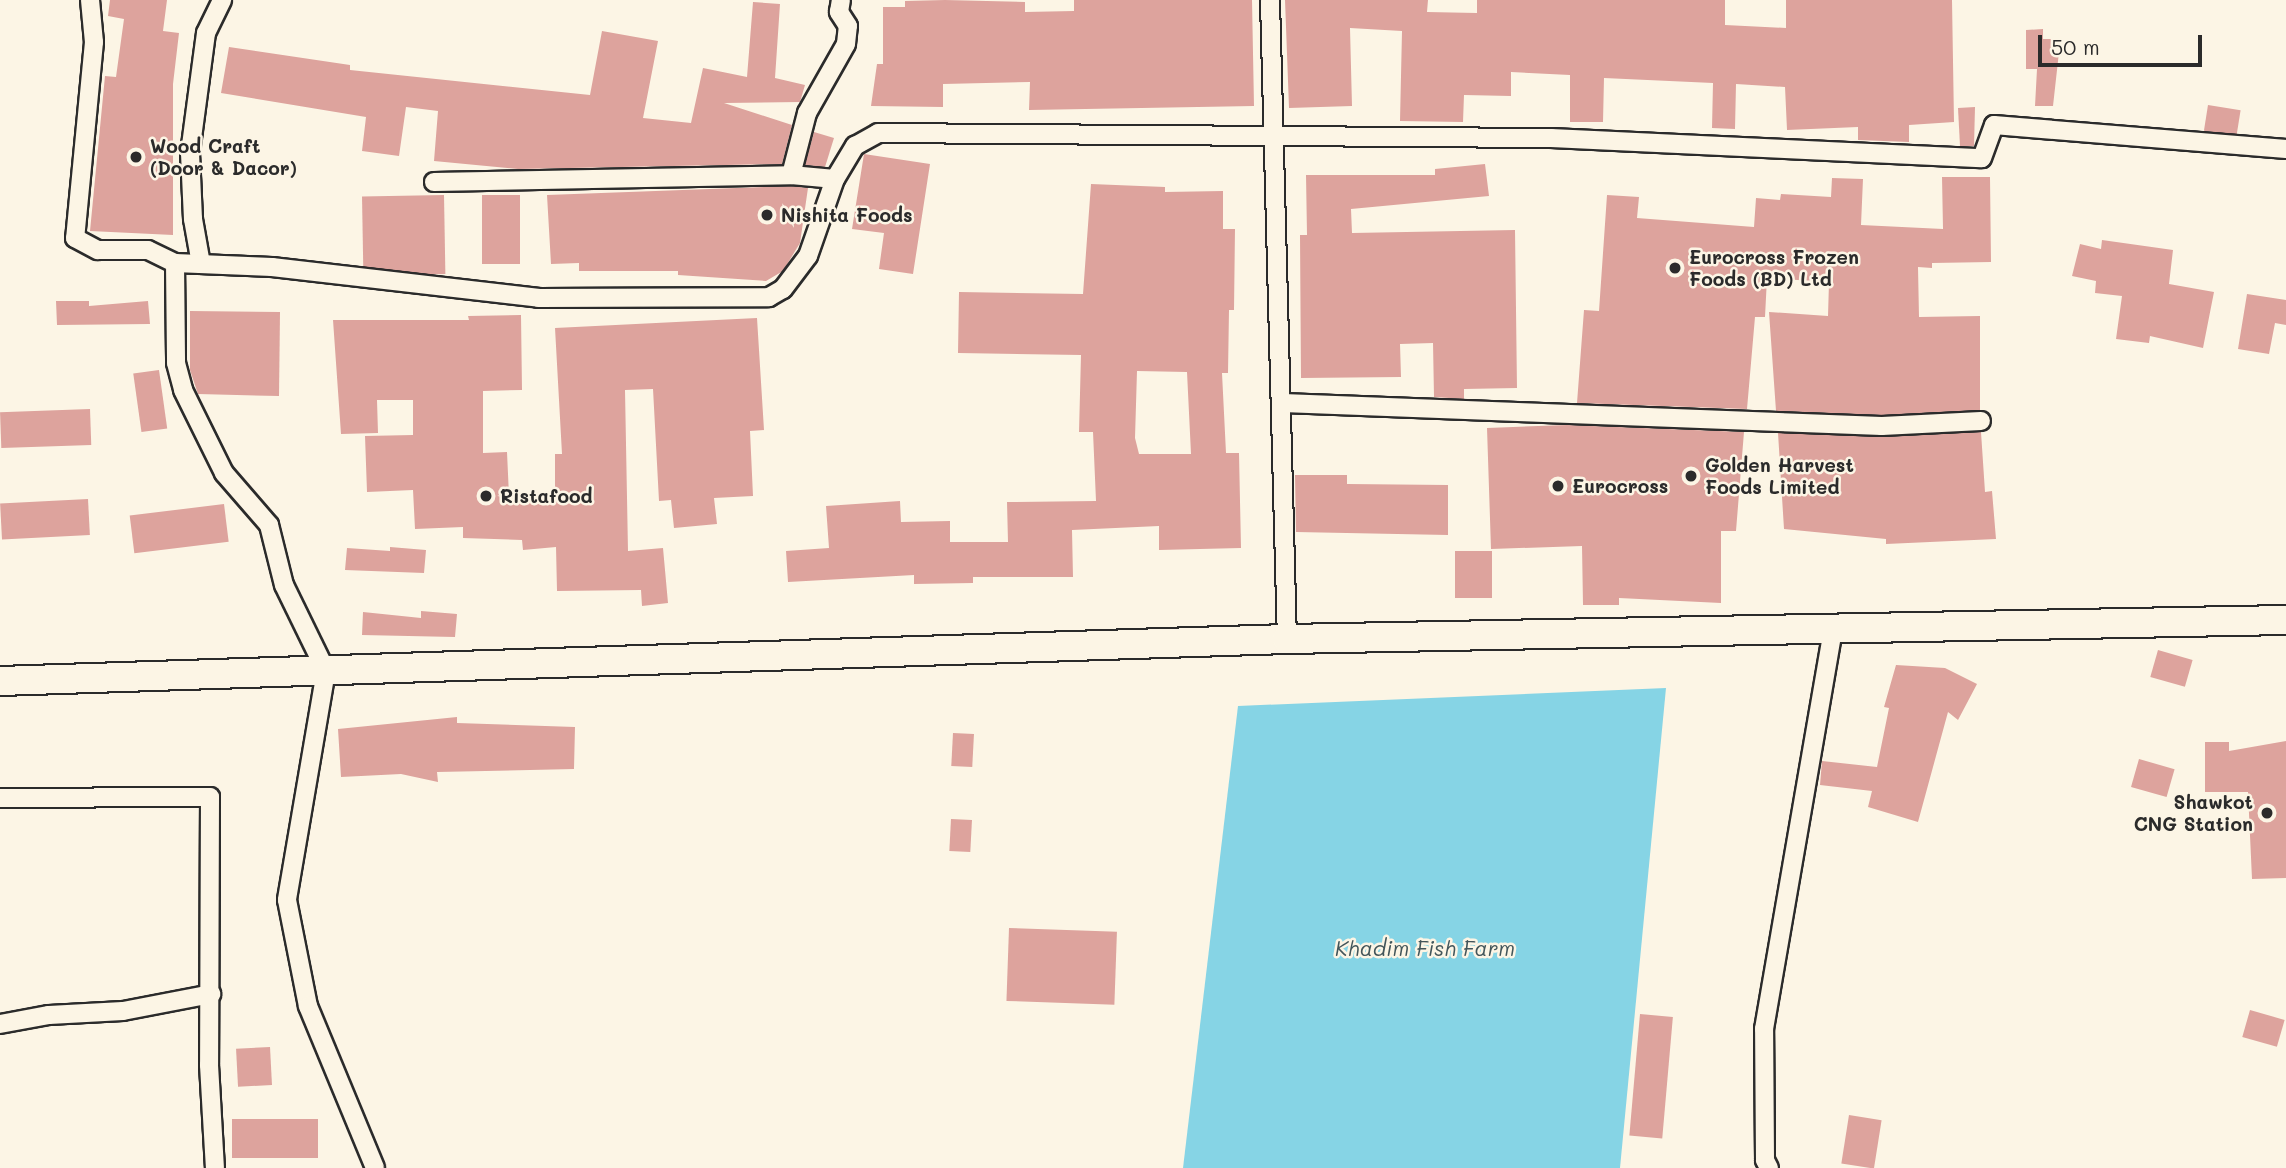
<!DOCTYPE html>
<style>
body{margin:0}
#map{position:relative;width:2286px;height:1168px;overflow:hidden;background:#fcf5e5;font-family:Mali,sans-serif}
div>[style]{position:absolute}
.water>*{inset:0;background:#86d4e5}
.building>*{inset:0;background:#dda39d;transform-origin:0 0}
.roads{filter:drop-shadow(2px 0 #2b2b2b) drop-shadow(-2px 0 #2b2b2b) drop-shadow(0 2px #2b2b2b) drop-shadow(0 -2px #2b2b2b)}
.minor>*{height:18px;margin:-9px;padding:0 9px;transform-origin:9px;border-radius:9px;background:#fcf5e5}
.trunk>*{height:28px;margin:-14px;padding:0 14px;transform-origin:14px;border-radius:14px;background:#fcf5e5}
.dots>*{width:19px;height:19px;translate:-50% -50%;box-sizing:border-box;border:4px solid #fcf5e5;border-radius:50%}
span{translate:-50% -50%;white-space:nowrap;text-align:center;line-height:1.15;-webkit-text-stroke:5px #fcf5e5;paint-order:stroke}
.poi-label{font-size:19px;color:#2b2b2b;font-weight:700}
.left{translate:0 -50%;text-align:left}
.right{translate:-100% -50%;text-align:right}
.water-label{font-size:21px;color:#42555a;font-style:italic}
.scale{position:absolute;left:2038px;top:35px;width:164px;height:32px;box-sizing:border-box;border:4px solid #2b2b2b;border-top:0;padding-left:9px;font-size:21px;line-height:24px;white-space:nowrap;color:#2b2b2b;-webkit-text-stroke:5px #fcf5e5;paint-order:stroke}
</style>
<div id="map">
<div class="water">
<div style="clip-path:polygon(1666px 688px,1620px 1168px,1183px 1168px,1238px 706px)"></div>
</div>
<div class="building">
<div style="clip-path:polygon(110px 0,167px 0,163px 31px,179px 33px,173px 84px,173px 235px,90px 231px,105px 76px,116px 77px,124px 19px,108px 16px)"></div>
<div style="clip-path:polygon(945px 0,1025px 2px,1025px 12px,1074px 11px,1074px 0,1252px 0,1254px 106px,1029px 110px,1030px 82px,943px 84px,943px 107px,871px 106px,877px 64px,883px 64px,883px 7px,905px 7px,905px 1px)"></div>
<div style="clip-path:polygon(1285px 0,1428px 0,1427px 12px,1477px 13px,1477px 0,1725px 0,1725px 25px,1786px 28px,1786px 0,1952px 0,1954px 122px,1909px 125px,1909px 142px,1858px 140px,1858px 127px,1787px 130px,1785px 87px,1736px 84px,1735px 129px,1712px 128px,1713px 83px,1604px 78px,1603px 122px,1570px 122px,1570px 75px,1511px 72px,1511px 96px,1464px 95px,1463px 122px,1400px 121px,1402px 31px,1350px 28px,1352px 106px,1289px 108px)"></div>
<div style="clip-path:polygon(753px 2px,780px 4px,775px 78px,805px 85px,800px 102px,724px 103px,792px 125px,782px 164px,518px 169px,434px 161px,438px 111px,406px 107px,399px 156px,362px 151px,366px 117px,221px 93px,229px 47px,350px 65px,350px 70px,590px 95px,602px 31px,658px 41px,643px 118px,691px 123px,703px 68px,747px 77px)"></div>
<div style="clip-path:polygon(2043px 29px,2043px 39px,2053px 39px,2053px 52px,2059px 52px,2053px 106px,2035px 106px,2037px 69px,2026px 69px,2026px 30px)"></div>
<div style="left:2208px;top:105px;width:33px;height:26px;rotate:9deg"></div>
<div style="clip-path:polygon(1975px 107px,1974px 146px,1960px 146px,1958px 108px)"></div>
<div style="clip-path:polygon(814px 132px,834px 138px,825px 167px,805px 165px)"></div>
<div style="clip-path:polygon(864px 154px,930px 164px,913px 274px,879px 269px,884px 233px,852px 229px)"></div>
<div style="clip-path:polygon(1485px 164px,1489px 196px,1351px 209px,1352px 233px,1515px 230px,1517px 388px,1464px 389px,1464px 399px,1434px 397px,1433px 343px,1400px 344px,1401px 377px,1301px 378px,1300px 235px,1307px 235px,1306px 175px,1435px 175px,1435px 169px)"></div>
<div style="clip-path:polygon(1942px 177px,1990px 177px,1991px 262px,1932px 263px,1932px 268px,1918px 267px,1919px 317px,1980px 316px,1980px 410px,1882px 415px,1776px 411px,1769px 312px,1828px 316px,1829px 282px,1767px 278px,1765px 317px,1755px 317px,1747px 409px,1577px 403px,1584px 310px,1599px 311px,1607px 195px,1639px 197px,1637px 218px,1754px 227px,1756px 198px,1780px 200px,1781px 194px,1831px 197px,1832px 178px,1863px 179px,1861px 225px,1943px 229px)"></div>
<div style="clip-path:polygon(evenodd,1091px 184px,1165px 187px,1165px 192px,1223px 191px,1223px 229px,1235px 229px,1234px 310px,1229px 310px,1228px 373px,1222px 373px,1226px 453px,1239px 453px,1241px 548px,1159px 550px,1159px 526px,1072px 530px,1073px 577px,973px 577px,973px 583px,914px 584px,914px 575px,788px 582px,786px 551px,829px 548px,826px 506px,900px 501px,901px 522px,950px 521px,950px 542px,1008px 542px,1007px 502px,1096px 501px,1093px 432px,1079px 432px,1081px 355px,958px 353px,959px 292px,1083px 294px,1091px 184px,1137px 371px,1187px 372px,1191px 454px,1139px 454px,1135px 438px,1137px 371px)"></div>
<div style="clip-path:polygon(791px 186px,808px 188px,800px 243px,783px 271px,766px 281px,678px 275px,678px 271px,579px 271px,579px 263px,551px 264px,547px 195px)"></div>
<div style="left:444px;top:195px;width:79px;height:82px;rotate:89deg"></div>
<div style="left:482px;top:195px;width:38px;height:69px"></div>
<div style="clip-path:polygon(2102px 240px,2173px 250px,2169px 284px,2214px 292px,2203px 348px,2150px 336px,2149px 343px,2116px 339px,2122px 296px,2095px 293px,2096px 281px,2072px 276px,2080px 244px,2101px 249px)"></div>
<div style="clip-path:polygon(2247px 294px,2286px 300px,2286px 325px,2275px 323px,2269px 354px,2238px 349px)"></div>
<div style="clip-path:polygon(56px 301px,89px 301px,89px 306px,148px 301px,150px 324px,57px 325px)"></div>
<div style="clip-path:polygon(190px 311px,280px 312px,279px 396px,198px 394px,190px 370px)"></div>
<div style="clip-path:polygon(521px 315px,522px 390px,483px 391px,483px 453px,507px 452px,509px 496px,555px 491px,555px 454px,562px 454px,555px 328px,757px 318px,764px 430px,750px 431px,753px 496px,714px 498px,717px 524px,674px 528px,671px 500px,659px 501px,653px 389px,625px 390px,628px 551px,663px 548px,668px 603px,642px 606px,641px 590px,557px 591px,556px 547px,523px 550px,522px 540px,463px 538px,463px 527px,415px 529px,413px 490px,367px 492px,365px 436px,413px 435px,413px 400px,377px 400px,378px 433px,341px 434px,333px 320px,469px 320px,468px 316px)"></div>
<div style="left:159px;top:370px;width:59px;height:26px;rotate:82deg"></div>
<div style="left:90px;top:409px;width:36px;height:90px;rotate:88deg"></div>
<div style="clip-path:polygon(1567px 425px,1744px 432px,1736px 531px,1721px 531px,1721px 603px,1619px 598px,1619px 605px,1583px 605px,1582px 546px,1491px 549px,1487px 428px)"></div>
<div style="clip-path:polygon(1981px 432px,1985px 492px,1992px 491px,1996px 539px,1886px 544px,1886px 539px,1784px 529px,1778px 433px,1883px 437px)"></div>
<div style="clip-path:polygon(1295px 475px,1347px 475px,1347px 484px,1448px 485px,1448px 535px,1296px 532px)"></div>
<div style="left:88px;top:499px;width:36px;height:88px;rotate:87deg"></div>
<div style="left:224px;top:504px;width:38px;height:95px;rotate:83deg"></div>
<div style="clip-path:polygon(390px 547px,426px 550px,424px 573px,345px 570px,347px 548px,390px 551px)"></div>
<div style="left:1455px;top:551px;width:37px;height:47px"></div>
<div style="clip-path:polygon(421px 611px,457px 614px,455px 637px,362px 635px,363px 612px,421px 618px)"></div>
<div style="left:2158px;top:650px;width:36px;height:28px;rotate:16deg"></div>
<div style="clip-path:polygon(1896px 665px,1945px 668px,1977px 684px,1958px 720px,1948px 712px,1918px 822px,1868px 807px,1872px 791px,1820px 785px,1822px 761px,1877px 767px,1889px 708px,1884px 707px)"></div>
<div style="clip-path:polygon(457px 717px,457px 723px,575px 727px,574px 769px,437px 772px,438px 782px,401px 774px,341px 777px,338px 729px)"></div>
<div style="left:953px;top:733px;width:21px;height:33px;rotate:3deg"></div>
<div style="clip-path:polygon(2286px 741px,2286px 878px,2252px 879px,2248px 792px,2205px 792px,2205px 742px,2229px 742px,2229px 751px)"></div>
<div style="left:2139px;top:759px;width:37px;height:29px;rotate:16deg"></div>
<div style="left:951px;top:819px;width:21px;height:32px;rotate:3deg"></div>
<div style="left:1009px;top:928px;width:108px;height:73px;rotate:2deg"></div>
<div style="left:2250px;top:1010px;width:36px;height:28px;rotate:16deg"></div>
<div style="left:1640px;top:1014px;width:33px;height:122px;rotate:5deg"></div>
<div style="left:270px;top:1047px;width:38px;height:34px;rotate:87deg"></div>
<div style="left:1849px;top:1115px;width:33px;height:49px;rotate:9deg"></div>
<div style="left:318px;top:1119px;width:39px;height:86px;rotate:90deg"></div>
</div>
<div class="roads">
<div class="minor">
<div style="left:90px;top:0;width:42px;rotate:84.6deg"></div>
<div style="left:94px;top:42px;width:197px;rotate:95.5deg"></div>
<div style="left:75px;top:238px;width:26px;rotate:28deg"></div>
<div style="left:98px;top:250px;width:50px"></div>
<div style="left:148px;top:250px;width:30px;rotate:26deg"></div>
<div style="left:175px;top:263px;width:100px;rotate:89.4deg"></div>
<div style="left:176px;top:363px;width:28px;rotate:75deg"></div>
<div style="left:183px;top:390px;width:93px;rotate:63.7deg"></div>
<div style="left:224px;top:473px;width:69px;rotate:49.1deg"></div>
<div style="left:269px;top:525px;width:62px;rotate:76deg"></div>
<div style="left:284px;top:585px;width:96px;rotate:64deg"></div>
<div style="left:326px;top:671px;width:232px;rotate:99.7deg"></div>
<div style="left:287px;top:900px;width:108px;rotate:78.8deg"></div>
<div style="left:308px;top:1006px;width:175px;rotate:67.5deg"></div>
<div style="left:1270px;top:0;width:639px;rotate:88.48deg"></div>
<div style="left:791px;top:175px;width:64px;rotate:-75.5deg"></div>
<div style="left:807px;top:113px;width:79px;rotate:-60.5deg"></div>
<div style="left:846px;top:44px;width:18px;rotate:-84deg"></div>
<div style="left:848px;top:26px;width:17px;rotate:-123deg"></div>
<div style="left:839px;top:12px;width:12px;rotate:-81deg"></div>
<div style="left:434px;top:182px;width:357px;rotate:-1.1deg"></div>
<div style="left:791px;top:175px;width:44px;rotate:5.2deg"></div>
<div style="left:175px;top:263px;width:97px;rotate:2.4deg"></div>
<div style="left:272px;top:267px;width:269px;rotate:6.6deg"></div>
<div style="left:539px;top:298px;width:230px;rotate:-0.2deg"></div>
<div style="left:769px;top:297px;width:16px;rotate:-30deg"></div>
<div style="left:783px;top:289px;width:41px;rotate:-52.9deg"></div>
<div style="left:808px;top:256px;width:82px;rotate:-70.7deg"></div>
<div style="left:835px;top:179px;width:39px;rotate:-59deg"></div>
<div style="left:855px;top:146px;width:26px;rotate:-29deg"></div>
<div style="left:878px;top:133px;width:673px;rotate:0.43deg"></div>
<div style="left:1551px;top:138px;width:431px;rotate:2.7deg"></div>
<div style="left:1982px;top:158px;width:35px;rotate:-70deg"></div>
<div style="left:1994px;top:125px;width:293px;rotate:4.7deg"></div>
<div style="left:201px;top:264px;width:46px;rotate:-100.1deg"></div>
<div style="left:193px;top:219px;width:66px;rotate:-92.6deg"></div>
<div style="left:190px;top:153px;width:121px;rotate:-82.4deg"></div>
<div style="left:206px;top:33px;width:37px;rotate:-64deg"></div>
<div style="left:1283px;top:403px;width:599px;rotate:2.2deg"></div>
<div style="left:1882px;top:426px;width:99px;rotate:-2.9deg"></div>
<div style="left:0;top:798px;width:210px;rotate:-0.3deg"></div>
<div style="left:210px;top:797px;width:268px;rotate:90.2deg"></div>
<div style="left:209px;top:1065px;width:103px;rotate:86.7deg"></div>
<div style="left:0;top:1024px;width:50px;rotate:-10.4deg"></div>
<div style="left:49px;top:1015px;width:74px;rotate:-3.1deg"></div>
<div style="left:123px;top:1011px;width:90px;rotate:-10.9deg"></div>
<div style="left:1769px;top:1168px;width:9px;rotate:-117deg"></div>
<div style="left:1765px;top:1160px;width:131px;rotate:-90.4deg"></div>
<div style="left:1764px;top:1029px;width:406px;rotate:-80.2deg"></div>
</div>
<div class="trunk">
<div style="left:0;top:681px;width:1288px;rotate:-1.87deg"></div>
<div style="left:1287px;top:639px;width:999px;rotate:-1.09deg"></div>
</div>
</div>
<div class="dots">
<div style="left:136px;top:157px;background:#2b2b2b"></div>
<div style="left:767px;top:215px;background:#2b2b2b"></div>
<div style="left:1675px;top:268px;background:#2b2b2b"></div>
<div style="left:1691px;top:476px;background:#2b2b2b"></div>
<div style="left:1558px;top:486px;background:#2b2b2b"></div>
<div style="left:486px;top:496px;background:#2b2b2b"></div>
<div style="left:2267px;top:813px;background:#2b2b2b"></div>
</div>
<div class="poi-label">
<span class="left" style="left:150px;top:157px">Wood Craft<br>(Door &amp; Dacor)</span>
<span class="left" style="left:781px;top:215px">Nishita Foods</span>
<span class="left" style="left:1689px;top:268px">Eurocross Frozen<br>Foods (BD) Ltd</span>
<span class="left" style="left:1705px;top:476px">Golden Harvest<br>Foods Limited</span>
<span class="left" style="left:1572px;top:486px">Eurocross</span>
<span class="left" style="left:500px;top:496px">Ristafood</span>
<span class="right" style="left:2253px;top:813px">Shawkot<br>CNG Station</span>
</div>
<div class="water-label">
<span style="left:1425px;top:948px">Khadim Fish Farm</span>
</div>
<div class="scale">50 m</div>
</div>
